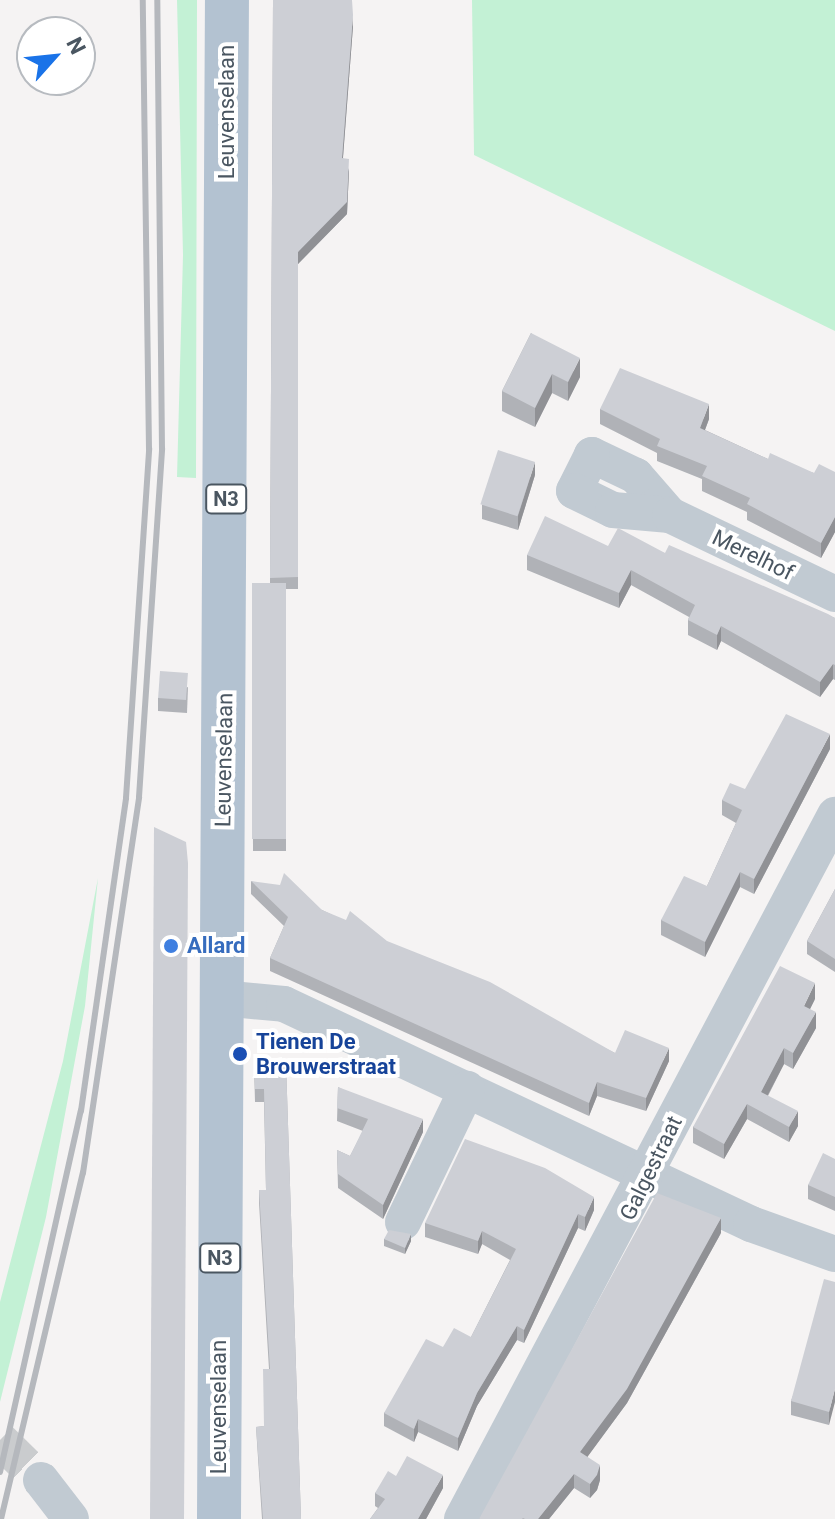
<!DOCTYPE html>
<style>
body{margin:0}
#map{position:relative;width:835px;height:1519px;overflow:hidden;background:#f5f3f3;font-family:Roboto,sans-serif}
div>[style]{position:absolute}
.green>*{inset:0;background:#c3f1d5}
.minor-tunnel>*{height:36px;margin-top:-18px;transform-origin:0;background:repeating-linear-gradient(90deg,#caccce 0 36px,transparent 0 54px)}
.minor>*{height:36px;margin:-18px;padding:0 18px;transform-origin:18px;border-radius:18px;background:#c1cad2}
.major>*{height:44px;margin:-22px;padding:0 22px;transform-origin:22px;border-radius:22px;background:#b3c2d1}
.rail>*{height:6px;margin:-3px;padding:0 3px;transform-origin:3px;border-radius:3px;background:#b5b8bd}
.wall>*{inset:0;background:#b0b2b7}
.shaded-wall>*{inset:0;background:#909195}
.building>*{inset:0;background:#cdcfd5;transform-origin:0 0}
.dots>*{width:22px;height:22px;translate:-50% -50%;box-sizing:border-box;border:4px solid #fff;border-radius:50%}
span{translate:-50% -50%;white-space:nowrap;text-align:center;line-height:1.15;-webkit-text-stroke:8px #fff;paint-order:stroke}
.shield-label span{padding:2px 6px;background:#fff;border:2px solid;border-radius:6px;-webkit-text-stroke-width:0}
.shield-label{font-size:20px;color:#4a5661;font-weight:700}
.street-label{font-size:22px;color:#4a5661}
.shop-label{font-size:22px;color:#366cbe;font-weight:700}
.left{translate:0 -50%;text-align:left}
.transit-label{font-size:22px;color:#164399;font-weight:700}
.north{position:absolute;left:16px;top:16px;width:80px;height:80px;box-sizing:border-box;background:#fff;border:2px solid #b7bbc0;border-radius:50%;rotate:63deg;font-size:22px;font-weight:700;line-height:32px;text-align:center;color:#4a5661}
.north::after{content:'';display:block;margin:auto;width:28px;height:36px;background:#1a73e8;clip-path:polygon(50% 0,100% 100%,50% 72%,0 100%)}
</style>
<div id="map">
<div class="green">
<div style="clip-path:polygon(177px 0,197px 0,196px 478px,177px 477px,183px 255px)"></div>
<div style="clip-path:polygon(472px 0,835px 0,835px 331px,474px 155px)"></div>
<div style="clip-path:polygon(98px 878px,85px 1006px,46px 1217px,0 1402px,0 1302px,63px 1061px)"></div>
</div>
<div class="minor-tunnel">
<div style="left:0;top:1440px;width:57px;rotate:44.3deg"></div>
</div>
<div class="minor">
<div style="left:670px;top:515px;width:52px;rotate:-131.1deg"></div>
<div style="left:636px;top:476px;width:49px;rotate:-154.5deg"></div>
<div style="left:592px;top:455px;width:40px;rotate:116.6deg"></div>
<div style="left:574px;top:491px;width:43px;rotate:26deg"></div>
<div style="left:613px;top:510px;width:57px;rotate:5deg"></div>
<div style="left:670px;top:515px;width:183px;rotate:25.6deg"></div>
<div style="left:221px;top:998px;width:63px;rotate:5.4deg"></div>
<div style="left:284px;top:1004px;width:516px;rotate:25.22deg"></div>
<div style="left:751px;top:1224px;width:89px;rotate:19.7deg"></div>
<div style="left:403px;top:1222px;width:148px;rotate:-64.3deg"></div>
<div style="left:41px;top:1480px;width:49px;rotate:52.4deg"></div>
<div style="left:462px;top:1519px;width:797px;rotate:-62.08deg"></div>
</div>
<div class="major">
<div style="left:219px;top:1519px;width:1519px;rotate:-89.7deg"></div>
</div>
<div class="rail">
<div style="left:0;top:1472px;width:370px;rotate:-77.4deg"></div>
<div style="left:81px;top:1111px;width:316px;rotate:-81.8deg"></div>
<div style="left:126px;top:798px;width:350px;rotate:-86.2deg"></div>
<div style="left:149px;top:449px;width:449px;rotate:-90.8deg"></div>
<div style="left:1px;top:1519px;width:356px;rotate:-76.7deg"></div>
<div style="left:83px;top:1173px;width:380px;rotate:-81.5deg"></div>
<div style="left:139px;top:797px;width:349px;rotate:-86.2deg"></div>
<div style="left:162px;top:449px;width:449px;rotate:-90.6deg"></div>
</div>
<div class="wall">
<div style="clip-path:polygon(273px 0,353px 26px,343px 158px,349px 170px,347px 214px,298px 264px,298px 589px,286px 589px,286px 851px,253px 851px,252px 583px,270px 583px)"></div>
<div style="clip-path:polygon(531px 333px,580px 377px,568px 401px,552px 393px,535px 427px,502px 411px,502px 391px)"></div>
<div style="clip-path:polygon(600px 409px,709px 419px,705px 430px,768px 459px,814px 473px,835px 472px,835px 532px,821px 558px,747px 520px,747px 512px,702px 491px,702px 479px,657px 461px,657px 453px,600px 424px)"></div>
<div style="clip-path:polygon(535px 475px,518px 530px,482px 519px,482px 505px)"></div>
<div style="clip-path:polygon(608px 546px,665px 553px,835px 618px,835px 680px,833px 679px,820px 697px,721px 641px,717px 650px,688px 635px,688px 620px,689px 617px,631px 585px,619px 608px,527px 570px,527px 555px)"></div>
<div style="clip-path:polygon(188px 687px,187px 713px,158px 711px,158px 698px)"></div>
<div style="clip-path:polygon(830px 749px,754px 894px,740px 887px,705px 957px,661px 935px,661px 920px,707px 886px,736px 823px,722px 815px,722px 800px)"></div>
<div style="clip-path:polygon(251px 881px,322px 910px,615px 1053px,669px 1061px,646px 1111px,597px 1096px,589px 1116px,270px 971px,270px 958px,284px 926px,251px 894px)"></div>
<div style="clip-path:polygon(835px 889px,835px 972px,807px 954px,807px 941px)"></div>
<div style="clip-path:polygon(815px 999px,810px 1009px,816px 1028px,793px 1069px,784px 1064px,768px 1096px,798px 1126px,789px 1142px,747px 1119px,724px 1159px,693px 1143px,693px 1127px)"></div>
<div style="clip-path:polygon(286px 1063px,301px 1519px,262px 1519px,256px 1427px,264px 1426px,269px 1369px,259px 1203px,259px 1190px,266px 1190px,264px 1102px,255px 1102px,254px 1064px)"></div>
<div style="clip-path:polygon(338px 1087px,423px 1132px,383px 1219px,338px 1188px,337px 1150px,350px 1156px,363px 1131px,337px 1121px)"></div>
<div style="clip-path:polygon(835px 1159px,835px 1211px,808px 1199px,808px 1185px)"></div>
<div style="clip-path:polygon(594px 1210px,585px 1231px,578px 1228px,524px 1343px,517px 1340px,477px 1406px,458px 1451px,418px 1432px,414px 1442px,384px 1426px,384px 1413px,443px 1347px,471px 1337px,510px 1260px,482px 1244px,478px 1254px,425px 1237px,425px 1223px)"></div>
<div style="clip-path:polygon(721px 1233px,627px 1403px,587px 1457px,600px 1480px,597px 1490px,590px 1498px,574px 1488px,549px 1519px,479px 1519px)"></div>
<div style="clip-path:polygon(384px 1239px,411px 1241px,405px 1254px,384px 1246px)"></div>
<div style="clip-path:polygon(835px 1282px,829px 1425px,791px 1415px,791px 1401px)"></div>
<div style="clip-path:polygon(396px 1476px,443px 1488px,426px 1519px,370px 1519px,378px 1508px,375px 1506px,375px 1493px)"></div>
</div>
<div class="shaded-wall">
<div style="clip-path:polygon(353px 15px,353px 26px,342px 170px,342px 158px)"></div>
<div style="clip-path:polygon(349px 170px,347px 214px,298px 264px,298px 589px,298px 252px)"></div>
<div style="clip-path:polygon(580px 358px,580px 377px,568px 401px,568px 382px)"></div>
<div style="clip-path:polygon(552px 374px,552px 393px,535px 427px,535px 408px)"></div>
<div style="clip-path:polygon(709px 404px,709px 419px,700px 443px,700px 428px)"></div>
<div style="clip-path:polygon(535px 462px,535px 475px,518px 530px,518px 516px)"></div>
<div style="clip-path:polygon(835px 517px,835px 532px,821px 558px,821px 543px)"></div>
<div style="clip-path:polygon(631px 570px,631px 585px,619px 608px,619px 593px)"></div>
<div style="clip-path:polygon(721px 626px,721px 641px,717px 650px,717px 635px)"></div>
<div style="clip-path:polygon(833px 664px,833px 679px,820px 697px,820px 682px)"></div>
<div style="clip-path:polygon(830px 734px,830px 749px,754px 894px,754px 879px)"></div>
<div style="clip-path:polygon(740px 872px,740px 887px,705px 957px,705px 942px)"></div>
<div style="clip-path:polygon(815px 983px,815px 999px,804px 1021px,804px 1006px)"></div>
<div style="clip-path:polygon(816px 1012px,816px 1028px,793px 1069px,793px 1053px)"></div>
<div style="clip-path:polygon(669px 1048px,669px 1061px,646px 1111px,646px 1098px)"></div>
<div style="clip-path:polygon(784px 1048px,784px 1064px,761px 1108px,761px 1092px)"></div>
<div style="clip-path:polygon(597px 1082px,597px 1096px,589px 1116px,589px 1103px)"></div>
<div style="clip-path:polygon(747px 1104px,747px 1119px,724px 1159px,724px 1144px)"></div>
<div style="clip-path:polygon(798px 1111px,798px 1126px,789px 1142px,789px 1127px)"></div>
<div style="clip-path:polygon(423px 1119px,423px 1132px,383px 1219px,383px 1205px)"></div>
<div style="clip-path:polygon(594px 1197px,594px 1210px,585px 1231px,585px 1217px)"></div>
<div style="clip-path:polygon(578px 1214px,578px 1228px,524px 1343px,524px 1330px)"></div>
<div style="clip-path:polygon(721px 1218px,721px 1233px,627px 1403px,580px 1467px,580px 1452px)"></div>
<div style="clip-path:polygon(482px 1231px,482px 1244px,478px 1254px,478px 1241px)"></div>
<div style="clip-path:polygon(411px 1234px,411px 1241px,405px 1254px,405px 1248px)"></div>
<div style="clip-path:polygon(517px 1326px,517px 1340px,477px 1406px,458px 1451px,458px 1438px,477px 1393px)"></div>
<div style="clip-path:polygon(835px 1389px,835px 1402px,829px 1425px,829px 1412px)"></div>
<div style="clip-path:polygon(418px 1419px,418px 1432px,414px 1442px,414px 1429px)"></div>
<div style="clip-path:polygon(600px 1465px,600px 1480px,597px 1490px,590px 1498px,590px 1484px)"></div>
<div style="clip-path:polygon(574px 1474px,574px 1488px,549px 1519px,538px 1519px)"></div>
<div style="clip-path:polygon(443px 1475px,443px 1488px,426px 1519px,418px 1519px)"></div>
</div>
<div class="building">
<div style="clip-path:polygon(273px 0,352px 0,353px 15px,342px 158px,349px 159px,347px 202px,298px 252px,298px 577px,270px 578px)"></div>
<div style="clip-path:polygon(531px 333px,580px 358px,568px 382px,552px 374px,535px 408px,502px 391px)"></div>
<div style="clip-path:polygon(620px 368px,709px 404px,700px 428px,768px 459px,770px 453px,814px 473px,819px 464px,835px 472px,835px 517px,821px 543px,747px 504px,750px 498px,702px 476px,707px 466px,657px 446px,660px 439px,600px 409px)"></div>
<div style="left:498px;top:450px;width:39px;height:57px;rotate:18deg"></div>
<div style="clip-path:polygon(545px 516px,608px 546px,618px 528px,665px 553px,669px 545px,828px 614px,835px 618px,835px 665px,833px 664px,820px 682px,721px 626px,717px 635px,688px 620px,695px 605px,631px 570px,619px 593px,527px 555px)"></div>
<div style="left:252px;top:583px;width:34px;height:256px"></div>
<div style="left:160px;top:671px;width:28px;height:27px;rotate:4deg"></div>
<div style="clip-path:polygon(786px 714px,830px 734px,754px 879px,740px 872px,705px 942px,661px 920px,684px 876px,707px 886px,742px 810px,722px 800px,730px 783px,745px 789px)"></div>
<div style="clip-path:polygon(154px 827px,186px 842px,188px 863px,184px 1519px,150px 1519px)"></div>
<div style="clip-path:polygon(284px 873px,322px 910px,346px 920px,350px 911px,387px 941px,490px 982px,615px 1053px,625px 1030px,669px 1048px,646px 1098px,597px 1082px,589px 1103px,270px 958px,288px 917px,251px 881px,280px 885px)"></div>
<div style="clip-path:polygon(835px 889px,835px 959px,807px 941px)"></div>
<div style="clip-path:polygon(780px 966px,815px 983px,804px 1006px,816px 1012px,793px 1053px,784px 1048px,761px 1092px,798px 1111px,789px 1127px,747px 1104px,724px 1144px,693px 1127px)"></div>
<div style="clip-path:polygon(286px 1063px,301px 1519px,263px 1519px,256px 1427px,264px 1426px,263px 1369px,270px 1369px,259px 1190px,266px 1190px,264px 1089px,255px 1089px,254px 1064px)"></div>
<div style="clip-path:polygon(338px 1087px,423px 1119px,383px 1205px,338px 1174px,337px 1150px,350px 1156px,368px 1119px,337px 1108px)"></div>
<div style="clip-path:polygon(465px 1139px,545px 1168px,594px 1197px,585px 1217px,578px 1214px,524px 1330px,517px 1326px,477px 1393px,458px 1438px,418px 1419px,414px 1429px,384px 1413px,426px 1339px,443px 1347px,454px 1328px,471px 1337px,516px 1249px,482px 1231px,478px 1241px,425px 1223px)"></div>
<div style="clip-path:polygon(823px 1153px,835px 1159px,835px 1197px,808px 1185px)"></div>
<div style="clip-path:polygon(657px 1193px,721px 1218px,627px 1389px,580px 1452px,600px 1465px,597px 1475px,590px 1484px,574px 1474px,538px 1519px,525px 1519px,523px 1518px,522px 1519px,479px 1519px)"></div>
<div style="clip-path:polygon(389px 1230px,411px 1234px,405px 1248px,384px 1239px)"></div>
<div style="clip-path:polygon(824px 1279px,835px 1282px,835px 1389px,829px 1412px,791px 1401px)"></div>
<div style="clip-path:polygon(407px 1456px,443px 1475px,418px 1519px,370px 1519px,385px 1499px,375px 1493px,388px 1471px,396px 1476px)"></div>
</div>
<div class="dots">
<div style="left:171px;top:946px;background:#3f7fe0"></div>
<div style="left:240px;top:1054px;background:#1a4fb4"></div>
</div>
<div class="shield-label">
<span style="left:226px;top:499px">N3</span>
<span style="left:220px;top:1258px">N3</span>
</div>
<div class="street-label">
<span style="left:227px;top:112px;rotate:-90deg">Leuvenselaan</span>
<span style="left:753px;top:555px;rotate:26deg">Merelhof</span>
<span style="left:224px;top:760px;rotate:-89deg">Leuvenselaan</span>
<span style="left:651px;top:1168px;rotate:-64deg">Galgestraat</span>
<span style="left:219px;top:1407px;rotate:-90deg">Leuvenselaan</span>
</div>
<div class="shop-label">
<span class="left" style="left:187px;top:946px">Allard</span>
</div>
<div class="transit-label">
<span class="left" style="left:256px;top:1054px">Tienen De<br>Brouwerstraat</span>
</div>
<div class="north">N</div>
</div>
